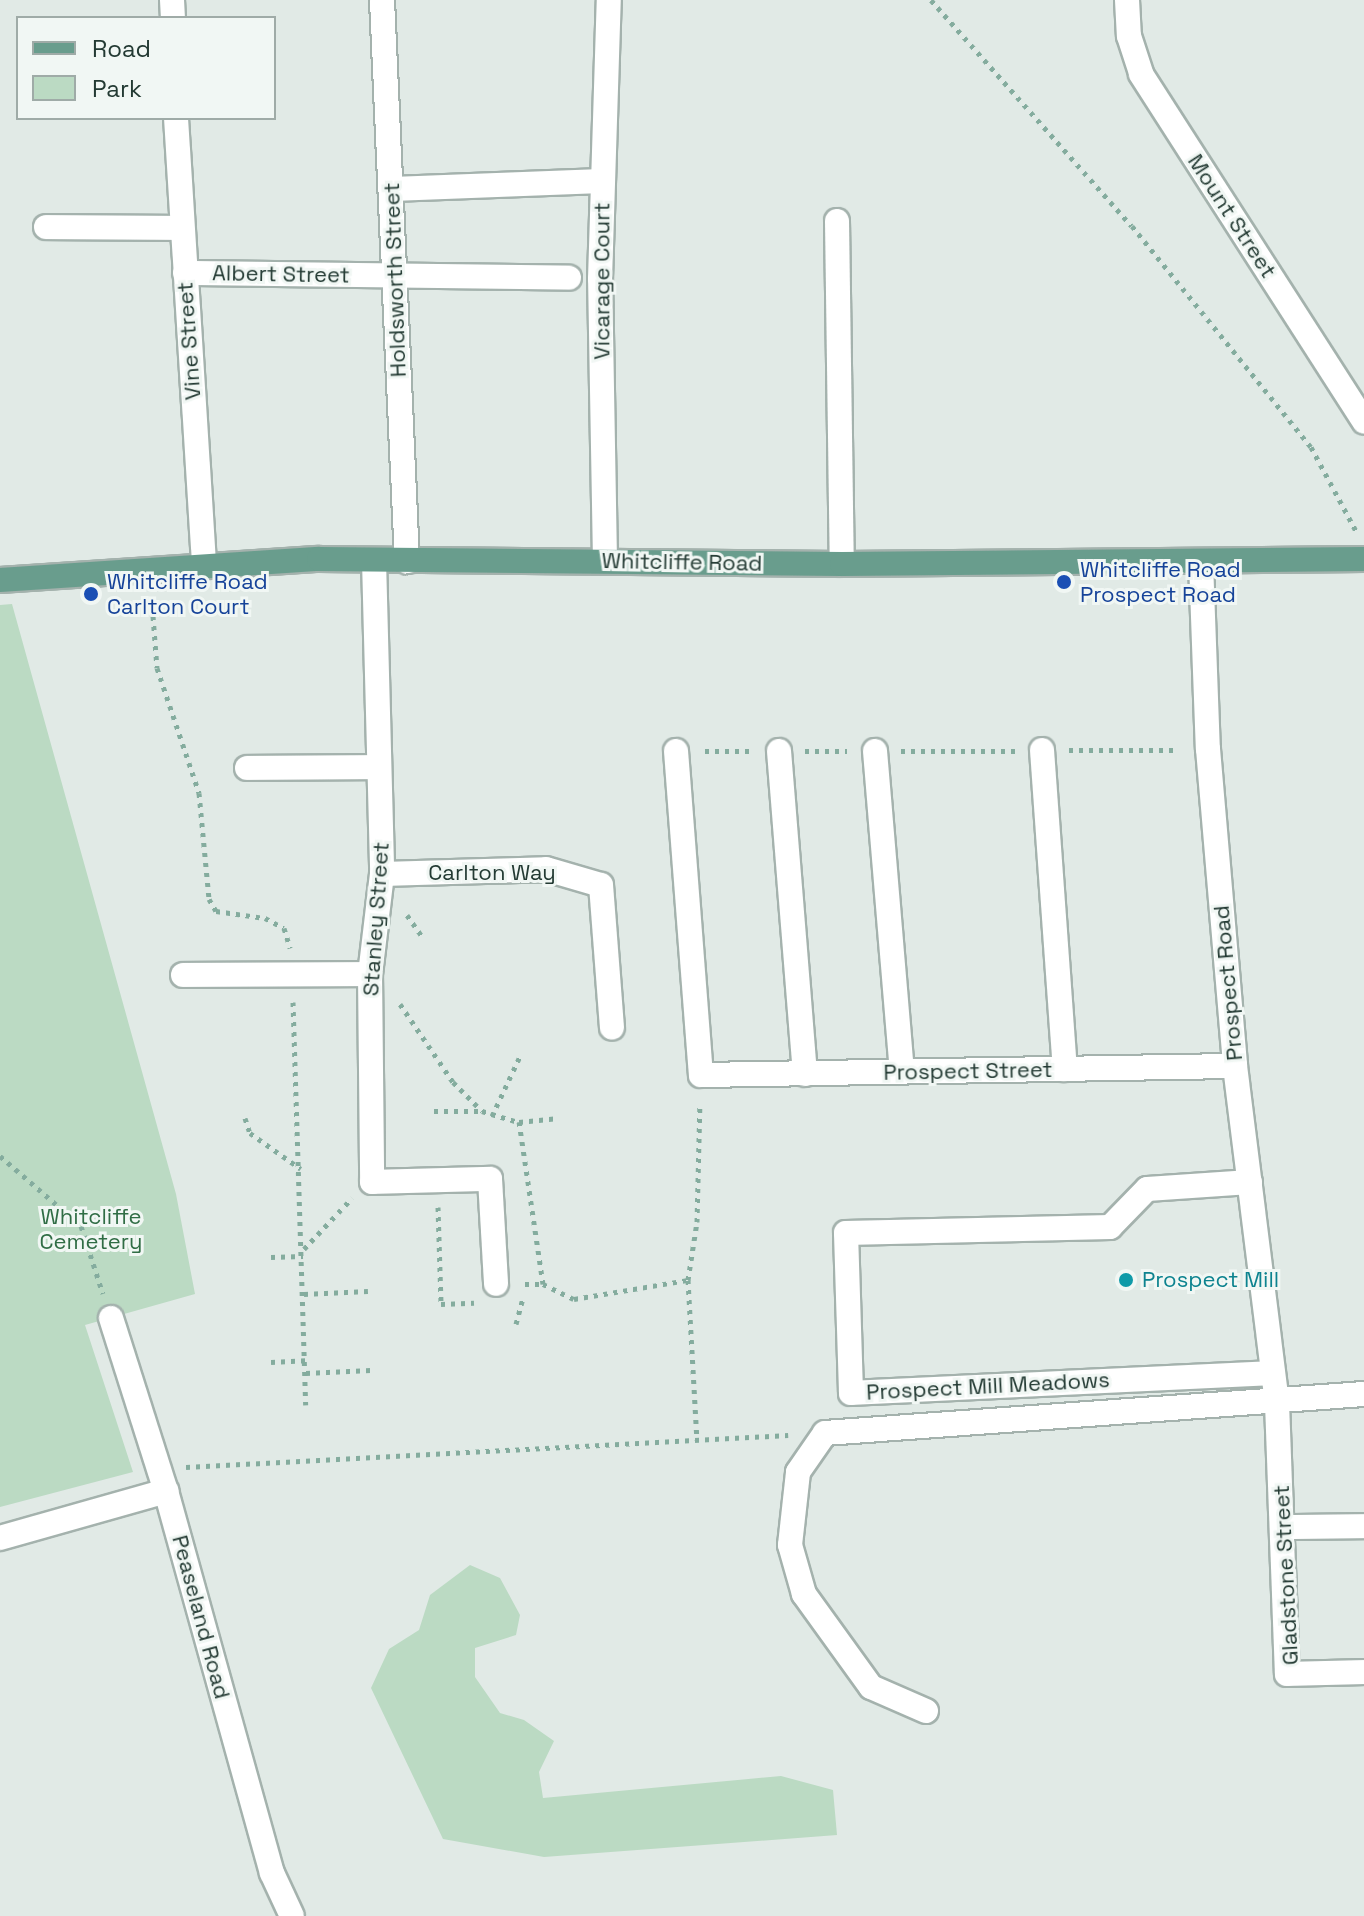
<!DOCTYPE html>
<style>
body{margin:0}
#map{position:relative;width:1364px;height:1916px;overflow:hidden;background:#e1eae6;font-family:"Space Grotesk",sans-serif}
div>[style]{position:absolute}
.green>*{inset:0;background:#bbdac3}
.path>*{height:5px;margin-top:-2.5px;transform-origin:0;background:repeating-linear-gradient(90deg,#84ac9e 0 4px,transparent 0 10px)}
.roads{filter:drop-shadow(2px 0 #a4b2ad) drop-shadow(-2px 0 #a4b2ad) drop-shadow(0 2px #a4b2ad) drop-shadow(0 -2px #a4b2ad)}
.minor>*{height:24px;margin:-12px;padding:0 12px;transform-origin:12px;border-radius:12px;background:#fff}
.major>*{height:24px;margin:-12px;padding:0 12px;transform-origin:12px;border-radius:12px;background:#699d8d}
.dots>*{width:22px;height:22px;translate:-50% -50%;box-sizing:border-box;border:4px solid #f1f7f4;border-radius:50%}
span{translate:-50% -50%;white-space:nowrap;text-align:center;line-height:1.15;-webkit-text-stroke:6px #f1f7f4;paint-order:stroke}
.street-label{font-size:22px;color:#233a33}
.transit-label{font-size:22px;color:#164399}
.left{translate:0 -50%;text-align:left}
.park-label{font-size:22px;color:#306d45}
.culture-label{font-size:22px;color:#0d838f}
.legend{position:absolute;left:16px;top:16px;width:260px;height:104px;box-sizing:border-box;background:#f1f7f4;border:2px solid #9faba7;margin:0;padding:10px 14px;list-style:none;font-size:24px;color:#233a33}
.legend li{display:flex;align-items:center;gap:16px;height:40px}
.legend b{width:40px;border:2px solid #9faba7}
</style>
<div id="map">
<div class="green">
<div style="clip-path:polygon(12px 604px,176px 1194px,195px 1294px,85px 1325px,133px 1472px,0 1507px,0 605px)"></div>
<div style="clip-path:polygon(470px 1565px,500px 1578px,520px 1615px,516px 1635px,475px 1648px,475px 1677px,500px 1713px,524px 1720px,554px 1741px,539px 1772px,543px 1798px,781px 1776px,833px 1790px,837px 1835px,544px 1857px,443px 1839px,371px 1688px,389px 1649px,419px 1630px,430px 1595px)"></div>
</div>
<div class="path">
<div style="left:931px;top:0;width:302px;rotate:48.4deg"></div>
<div style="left:1132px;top:226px;width:284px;rotate:51deg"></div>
<div style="left:1311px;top:447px;width:95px;rotate:61.8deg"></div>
<div style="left:153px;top:616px;width:52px;rotate:85.6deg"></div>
<div style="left:157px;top:668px;width:132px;rotate:71.4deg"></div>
<div style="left:199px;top:793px;width:106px;rotate:84.6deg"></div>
<div style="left:209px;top:899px;width:14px;rotate:60deg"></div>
<div style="left:216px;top:911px;width:49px;rotate:8.1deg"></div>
<div style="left:265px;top:918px;width:21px;rotate:28deg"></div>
<div style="left:284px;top:928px;width:21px;rotate:73deg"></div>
<div style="left:1069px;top:750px;width:110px"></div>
<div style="left:705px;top:751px;width:46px"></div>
<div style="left:805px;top:751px;width:42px"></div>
<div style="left:901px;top:751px;width:114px"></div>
<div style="left:407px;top:915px;width:28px;rotate:55deg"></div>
<div style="left:293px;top:1002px;width:403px;rotate:88.2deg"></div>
<div style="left:400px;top:1004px;width:94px;rotate:55.8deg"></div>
<div style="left:453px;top:1082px;width:41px;rotate:45deg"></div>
<div style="left:482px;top:1111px;width:39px;rotate:17deg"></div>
<div style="left:434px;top:1111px;width:47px"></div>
<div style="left:492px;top:1116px;width:68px;rotate:-64.9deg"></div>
<div style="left:245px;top:1118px;width:16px;rotate:72deg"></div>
<div style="left:250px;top:1133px;width:62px;rotate:35.2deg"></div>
<div style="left:0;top:1156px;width:107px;rotate:40.8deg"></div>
<div style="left:81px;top:1226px;width:71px;rotate:72.1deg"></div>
<div style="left:438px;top:1207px;width:97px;rotate:88.2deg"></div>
<div style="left:441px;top:1304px;width:33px;rotate:-2deg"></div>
<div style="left:304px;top:1249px;width:70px;rotate:-46.7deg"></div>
<div style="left:271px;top:1257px;width:32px;rotate:-2deg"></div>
<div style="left:688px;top:1280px;width:160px;rotate:86.8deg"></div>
<div style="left:525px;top:1284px;width:18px"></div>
<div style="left:543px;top:1284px;width:34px;rotate:26deg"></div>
<div style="left:574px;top:1299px;width:116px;rotate:-9.5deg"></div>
<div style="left:688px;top:1280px;width:59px;rotate:-81.2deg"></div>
<div style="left:697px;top:1222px;width:119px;rotate:-88.6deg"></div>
<div style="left:543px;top:1284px;width:164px;rotate:-98.4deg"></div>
<div style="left:519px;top:1122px;width:40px;rotate:-5.7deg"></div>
<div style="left:304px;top:1294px;width:64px;rotate:-2.7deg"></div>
<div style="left:516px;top:1324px;width:28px;rotate:-75deg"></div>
<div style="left:271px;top:1362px;width:35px;rotate:-3deg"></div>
<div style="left:306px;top:1373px;width:65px;rotate:-2.6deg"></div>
<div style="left:186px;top:1467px;width:603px;rotate:-3.04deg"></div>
</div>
<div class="roads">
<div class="minor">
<div style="left:172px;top:0;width:18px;rotate:87deg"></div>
<div style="left:382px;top:0;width:562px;rotate:87.45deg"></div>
<div style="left:1127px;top:0;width:36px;rotate:87deg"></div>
<div style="left:1129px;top:36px;width:40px;rotate:72deg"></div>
<div style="left:1141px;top:74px;width:413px;rotate:57.3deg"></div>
<div style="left:176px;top:118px;width:448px;rotate:86.4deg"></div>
<div style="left:391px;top:189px;width:212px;rotate:-2.2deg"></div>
<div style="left:837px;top:221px;width:343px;rotate:89.2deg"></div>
<div style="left:46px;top:227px;width:133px;rotate:0.4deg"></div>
<div style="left:185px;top:273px;width:384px;rotate:0.7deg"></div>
<div style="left:374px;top:560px;width:314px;rotate:88.5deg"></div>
<div style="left:382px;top:874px;width:101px;rotate:96.8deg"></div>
<div style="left:370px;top:974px;width:208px;rotate:89.4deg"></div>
<div style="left:372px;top:1182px;width:118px;rotate:-1.5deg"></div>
<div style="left:490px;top:1179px;width:105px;rotate:86.7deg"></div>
<div style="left:605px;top:561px;width:282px;rotate:-91deg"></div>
<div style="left:600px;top:279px;width:279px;rotate:-88.2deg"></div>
<div style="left:1201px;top:562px;width:187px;rotate:87.9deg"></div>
<div style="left:1208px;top:749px;width:318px;rotate:85.1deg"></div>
<div style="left:1235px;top:1066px;width:340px;rotate:82.9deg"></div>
<div style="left:1277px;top:1403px;width:271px;rotate:87.9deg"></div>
<div style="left:1287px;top:1674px;width:77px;rotate:-1.5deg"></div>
<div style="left:1042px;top:750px;width:320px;rotate:85.9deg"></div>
<div style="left:676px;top:751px;width:325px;rotate:85.6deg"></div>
<div style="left:701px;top:1075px;width:534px;rotate:-0.97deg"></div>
<div style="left:779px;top:751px;width:324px;rotate:85.4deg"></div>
<div style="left:875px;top:751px;width:322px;rotate:85.2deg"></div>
<div style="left:247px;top:768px;width:132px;rotate:-0.4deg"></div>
<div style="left:382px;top:874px;width:164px;rotate:-1.7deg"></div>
<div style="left:546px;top:869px;width:57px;rotate:16.2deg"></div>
<div style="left:601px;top:885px;width:143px;rotate:85.6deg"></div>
<div style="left:183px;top:975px;width:187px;rotate:-0.3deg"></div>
<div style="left:1250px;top:1182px;width:103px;rotate:176.1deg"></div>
<div style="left:1147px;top:1189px;width:53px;rotate:134.2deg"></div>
<div style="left:1110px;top:1227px;width:264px;rotate:178.7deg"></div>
<div style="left:846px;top:1233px;width:160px;rotate:88.2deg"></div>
<div style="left:851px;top:1393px;width:422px;rotate:-2.7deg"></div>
<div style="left:111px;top:1318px;width:182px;rotate:72.4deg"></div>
<div style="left:166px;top:1491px;width:396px;rotate:74.5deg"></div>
<div style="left:272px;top:1873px;width:47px;rotate:65.1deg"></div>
<div style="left:1285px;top:1527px;width:79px;rotate:-0.7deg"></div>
<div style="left:0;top:1538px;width:173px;rotate:-15.8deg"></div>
<div style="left:926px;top:1711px;width:60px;rotate:-156.4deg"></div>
<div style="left:871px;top:1687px;width:115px;rotate:-125.8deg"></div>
<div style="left:804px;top:1594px;width:51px;rotate:-105.9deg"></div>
<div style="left:790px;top:1545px;width:73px;rotate:-83.7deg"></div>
<div style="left:798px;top:1472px;width:47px;rotate:-55.3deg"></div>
<div style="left:825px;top:1433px;width:540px;rotate:-4.14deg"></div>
</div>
<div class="major">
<div style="left:0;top:580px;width:320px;rotate:-3.8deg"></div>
<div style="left:319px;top:559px;width:523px;rotate:0.55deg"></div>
<div style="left:842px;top:564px;width:522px;rotate:-0.55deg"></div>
</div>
</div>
<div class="dots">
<div style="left:1064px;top:582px;background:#1a4fb4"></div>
<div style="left:91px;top:594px;background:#1a4fb4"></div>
<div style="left:1126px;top:1280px;background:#0f9aa8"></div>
</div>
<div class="street-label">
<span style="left:1232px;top:216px;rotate:57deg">Mount Street</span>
<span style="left:281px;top:274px;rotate:1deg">Albert Street</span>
<span style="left:395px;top:280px;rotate:-92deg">Holdsworth Street</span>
<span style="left:602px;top:281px;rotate:-90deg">Vicarage Court</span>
<span style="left:189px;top:341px;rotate:-94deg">Vine Street</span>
<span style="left:682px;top:562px;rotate:1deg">Whitcliffe Road</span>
<span style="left:492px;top:873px">Carlton Way</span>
<span style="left:376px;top:919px;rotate:-86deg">Stanley Street</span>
<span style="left:1228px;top:983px;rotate:-95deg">Prospect Road</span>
<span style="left:968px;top:1071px;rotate:-1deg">Prospect Street</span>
<span style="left:988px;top:1386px;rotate:-3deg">Prospect Mill Meadows</span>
<span style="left:1286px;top:1575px;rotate:-93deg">Gladstone Street</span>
<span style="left:201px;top:1617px;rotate:75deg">Peaseland Road</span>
</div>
<div class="transit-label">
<span class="left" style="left:1080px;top:582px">Whitcliffe Road<br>Prospect Road</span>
<span class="left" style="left:107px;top:594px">Whitcliffe Road<br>Carlton Court</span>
</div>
<div class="park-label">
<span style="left:91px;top:1229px">Whitcliffe<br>Cemetery</span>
</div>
<div class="culture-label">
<span class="left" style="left:1142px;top:1280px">Prospect Mill</span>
</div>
<ul class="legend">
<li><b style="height:10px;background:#699d8d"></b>Road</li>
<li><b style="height:22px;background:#bbdac3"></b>Park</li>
</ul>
</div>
